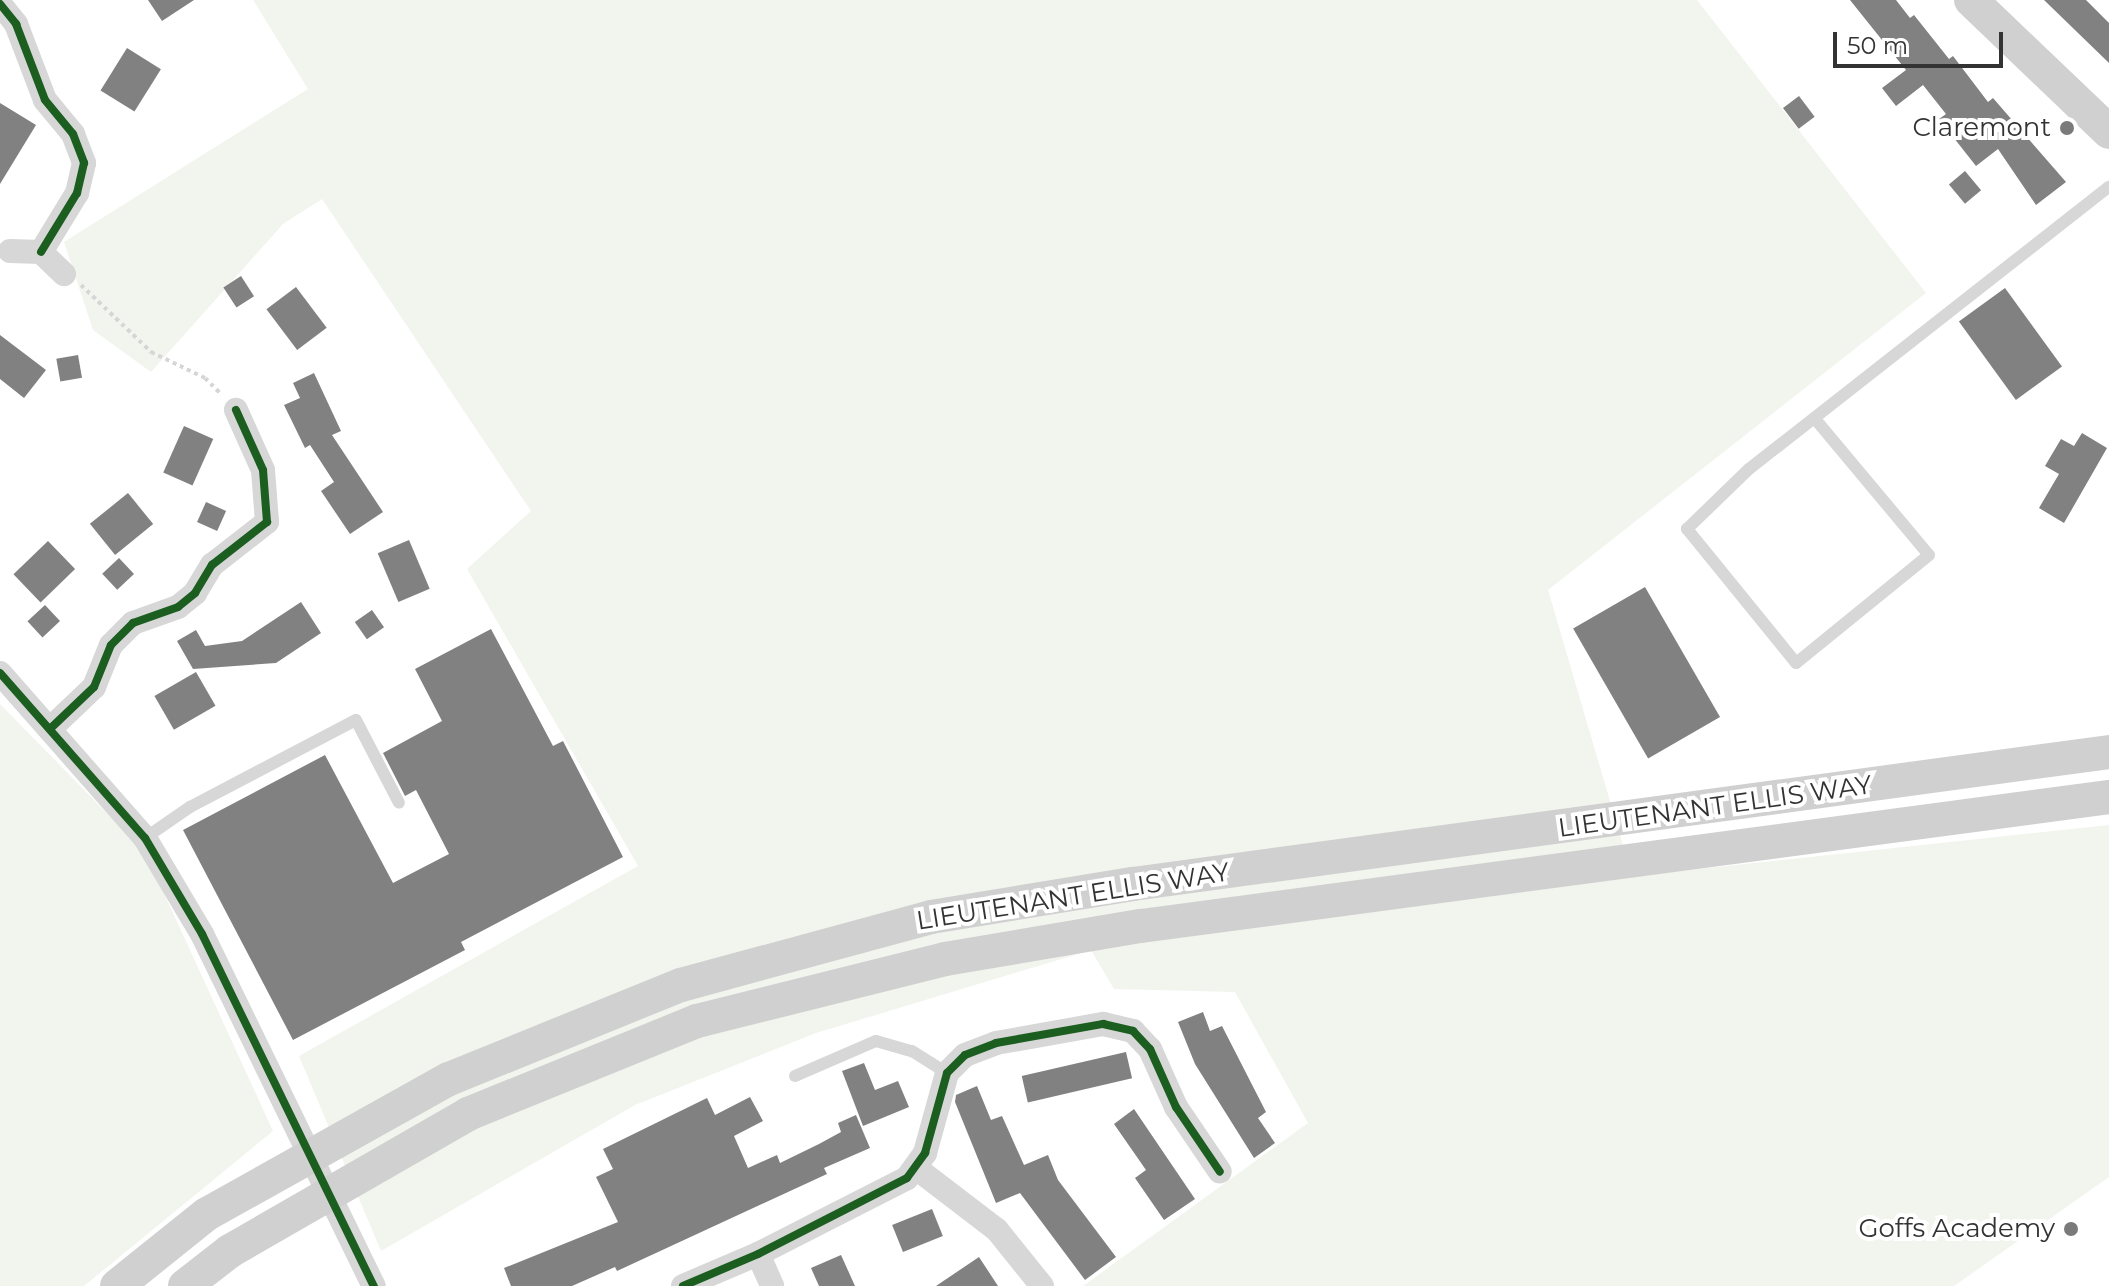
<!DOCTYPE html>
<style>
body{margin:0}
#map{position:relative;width:2109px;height:1286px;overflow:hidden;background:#fff;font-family:Montserrat,sans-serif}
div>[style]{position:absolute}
.green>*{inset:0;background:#f1f5ed}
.building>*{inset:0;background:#818181;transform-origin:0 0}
.path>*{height:4px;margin-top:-2px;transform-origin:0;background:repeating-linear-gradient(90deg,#d6d6d6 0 4px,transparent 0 8px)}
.service>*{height:12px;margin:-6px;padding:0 6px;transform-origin:6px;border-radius:6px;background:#d7d7d7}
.minor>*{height:24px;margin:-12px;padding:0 12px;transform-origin:12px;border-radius:12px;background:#d7d7d7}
.secondary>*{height:34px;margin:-17px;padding:0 17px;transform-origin:17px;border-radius:17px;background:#d0d0d0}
.cycleway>*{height:8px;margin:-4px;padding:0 4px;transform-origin:4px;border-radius:4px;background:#1b5e20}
.dots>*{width:22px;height:22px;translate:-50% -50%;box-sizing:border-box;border:4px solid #fff;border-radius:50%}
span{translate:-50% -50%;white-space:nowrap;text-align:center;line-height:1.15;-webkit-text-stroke:8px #fff;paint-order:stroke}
.poi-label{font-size:26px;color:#333}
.right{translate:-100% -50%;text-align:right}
.street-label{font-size:26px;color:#333}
.scale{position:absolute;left:1833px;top:32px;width:170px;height:36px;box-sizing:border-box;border:4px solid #333;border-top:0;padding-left:10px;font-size:24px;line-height:28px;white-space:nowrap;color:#333;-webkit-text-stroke:6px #fff;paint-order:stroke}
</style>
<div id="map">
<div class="green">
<div style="clip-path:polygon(253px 0,1697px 0,1926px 293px,1548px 590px,1632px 876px,2109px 825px,2109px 1177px,1954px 1286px,1083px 1286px,1308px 1123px,1235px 992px,1114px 989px,1091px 950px,816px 1033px,635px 1105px,381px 1251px,299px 1056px,638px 866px,467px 569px,531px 511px,322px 199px,283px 224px,151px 372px,93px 330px,64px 242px,308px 89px)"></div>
<div style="clip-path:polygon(0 704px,145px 852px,273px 1131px,84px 1286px,0 1286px)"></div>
</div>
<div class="building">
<div style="clip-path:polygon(148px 0,194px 0,162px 21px)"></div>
<div style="clip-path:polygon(1850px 0,1896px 0,1910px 18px,1914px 15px,1949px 59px,1953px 56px,1988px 102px,1993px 98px,2066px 182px,2036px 205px,1998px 149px,1976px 166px,1939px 119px,1946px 114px,1923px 85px,1896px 106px,1882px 88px,1906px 70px)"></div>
<div style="clip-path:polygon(2044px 0,2086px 0,2109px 23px,2109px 63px)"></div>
<div style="left:127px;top:48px;width:40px;height:50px;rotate:32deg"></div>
<div style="left:1799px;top:96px;width:26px;height:20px;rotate:53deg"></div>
<div style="clip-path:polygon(0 103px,36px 125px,0 184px)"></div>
<div style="left:1965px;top:171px;width:25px;height:21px;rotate:50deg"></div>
<div style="left:241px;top:276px;width:24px;height:21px;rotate:57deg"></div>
<div style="left:296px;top:287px;width:51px;height:37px;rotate:53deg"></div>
<div style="left:2005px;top:288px;width:97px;height:57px;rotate:54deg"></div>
<div style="clip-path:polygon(0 335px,46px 370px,24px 398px,0 379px)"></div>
<div style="left:78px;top:355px;width:23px;height:22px;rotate:80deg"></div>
<div style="clip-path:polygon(314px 373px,341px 431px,332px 435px,383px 512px,350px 534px,321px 491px,334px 482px,310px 445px,305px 448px,284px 405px,300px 398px,293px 383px)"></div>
<div style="left:184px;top:426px;width:32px;height:51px;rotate:24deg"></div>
<div style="clip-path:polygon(2082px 433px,2107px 448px,2064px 523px,2039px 508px,2059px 474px,2045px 466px,2061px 439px,2074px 446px)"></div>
<div style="left:128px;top:493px;width:40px;height:49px;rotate:51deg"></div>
<div style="left:206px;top:502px;width:22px;height:22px;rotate:24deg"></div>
<div style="left:409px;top:540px;width:53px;height:34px;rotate:67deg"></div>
<div style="left:48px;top:541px;width:39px;height:48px;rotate:46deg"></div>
<div style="left:119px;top:558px;width:22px;height:23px;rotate:47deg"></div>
<div style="left:1645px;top:587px;width:150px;height:83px;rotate:60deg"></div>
<div style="clip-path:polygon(301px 602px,321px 633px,276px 663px,193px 669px,177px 641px,196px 630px,205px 646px,242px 641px)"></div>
<div style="left:45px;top:605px;width:22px;height:24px;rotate:47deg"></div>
<div style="left:372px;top:610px;width:21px;height:21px;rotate:55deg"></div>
<div style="clip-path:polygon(491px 629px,553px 746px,563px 741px,623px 857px,461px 942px,465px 950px,293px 1040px,183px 830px,325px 755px,393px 883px,449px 854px,416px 790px,405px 796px,383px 753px,442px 721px,415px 669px)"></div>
<div style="left:196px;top:672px;width:39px;height:48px;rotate:60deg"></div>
<div style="clip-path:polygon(1203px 1012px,1210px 1031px,1222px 1026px,1266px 1112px,1258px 1118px,1275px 1143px,1254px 1158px,1195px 1064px,1178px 1022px)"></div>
<div style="left:1126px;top:1052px;width:27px;height:107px;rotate:77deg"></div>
<div style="clip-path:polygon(864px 1063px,875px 1090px,898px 1081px,909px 1107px,863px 1126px,842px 1071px)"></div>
<div style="clip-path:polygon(977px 1086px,991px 1120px,1002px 1116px,1024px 1165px,1048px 1155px,1058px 1180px,1116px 1257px,1085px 1280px,1020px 1193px,996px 1203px,955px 1102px,956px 1095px)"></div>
<div style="clip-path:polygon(750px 1097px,763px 1121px,734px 1136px,748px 1168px,777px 1155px,780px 1163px,819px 1144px,841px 1132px,838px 1123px,856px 1115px,870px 1148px,824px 1168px,827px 1174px,617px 1271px,615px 1267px,572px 1286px,511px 1286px,504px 1268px,618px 1222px,596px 1177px,613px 1169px,603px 1149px,707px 1098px,715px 1115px)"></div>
<div style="clip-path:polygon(1134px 1109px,1195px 1199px,1164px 1220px,1135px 1178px,1146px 1170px,1114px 1124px)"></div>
<div style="left:932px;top:1209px;width:29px;height:43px;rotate:68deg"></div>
<div style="clip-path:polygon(841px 1255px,855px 1286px,819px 1286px,811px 1268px)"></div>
<div style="clip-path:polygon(979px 1257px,998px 1286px,936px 1286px)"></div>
</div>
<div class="path">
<div style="left:81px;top:285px;width:97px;rotate:43.7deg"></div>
<div style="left:151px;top:352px;width:60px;rotate:25.7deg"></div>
<div style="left:205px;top:378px;width:23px;rotate:45deg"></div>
</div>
<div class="service">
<div style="left:1816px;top:420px;width:176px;rotate:50.1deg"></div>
<div style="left:1929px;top:555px;width:171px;rotate:140.9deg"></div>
<div style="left:1796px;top:663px;width:173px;rotate:-129.1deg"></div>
<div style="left:1687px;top:529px;width:86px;rotate:-44.1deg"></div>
<div style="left:1749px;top:469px;width:457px;rotate:-38.1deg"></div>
<div style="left:145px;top:838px;width:55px;rotate:-34.6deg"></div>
<div style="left:190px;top:807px;width:187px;rotate:-27.7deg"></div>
<div style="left:356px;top:720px;width:93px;rotate:62.6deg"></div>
<div style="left:795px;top:1076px;width:88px;rotate:-23.4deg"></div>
<div style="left:876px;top:1041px;width:37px;rotate:16deg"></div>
<div style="left:912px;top:1051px;width:41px;rotate:32.2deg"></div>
</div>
<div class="minor">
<div style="left:0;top:4px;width:26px;rotate:51deg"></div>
<div style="left:16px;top:24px;width:81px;rotate:69.1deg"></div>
<div style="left:45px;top:100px;width:44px;rotate:50.5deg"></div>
<div style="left:73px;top:134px;width:31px;rotate:69deg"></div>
<div style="left:84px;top:163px;width:31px;rotate:103deg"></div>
<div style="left:77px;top:193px;width:69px;rotate:121.4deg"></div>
<div style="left:10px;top:251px;width:31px;rotate:2deg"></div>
<div style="left:41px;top:252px;width:32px;rotate:44deg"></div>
<div style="left:0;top:673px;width:220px;rotate:48.7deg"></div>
<div style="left:145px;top:838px;width:112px;rotate:59.3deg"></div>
<div style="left:202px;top:934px;width:392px;rotate:64deg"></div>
<div style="left:52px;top:727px;width:58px;rotate:-43.6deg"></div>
<div style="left:94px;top:687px;width:45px;rotate:-68deg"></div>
<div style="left:111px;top:645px;width:31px;rotate:-45deg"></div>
<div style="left:133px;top:623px;width:48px;rotate:-19.6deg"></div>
<div style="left:178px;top:607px;width:22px;rotate:-39deg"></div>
<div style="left:195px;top:593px;width:33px;rotate:-59deg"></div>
<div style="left:212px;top:565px;width:70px;rotate:-38deg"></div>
<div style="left:267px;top:522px;width:52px;rotate:-94.4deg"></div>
<div style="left:263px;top:470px;width:66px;rotate:-114.2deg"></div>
<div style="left:916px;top:1168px;width:102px;rotate:37.4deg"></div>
<div style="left:997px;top:1230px;width:72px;rotate:51.2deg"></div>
<div style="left:758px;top:1254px;width:35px;rotate:66deg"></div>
<div style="left:683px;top:1286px;width:82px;rotate:-23.1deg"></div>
<div style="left:758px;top:1254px;width:167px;rotate:-27deg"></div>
<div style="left:907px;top:1178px;width:31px;rotate:-54deg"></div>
<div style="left:925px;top:1153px;width:83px;rotate:-74.6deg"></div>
<div style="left:947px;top:1073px;width:25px;rotate:-45deg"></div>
<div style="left:965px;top:1055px;width:33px;rotate:-21deg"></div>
<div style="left:996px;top:1043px;width:109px;rotate:-10.1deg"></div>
<div style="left:1103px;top:1024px;width:31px;rotate:13deg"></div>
<div style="left:1133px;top:1031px;width:25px;rotate:47deg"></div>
<div style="left:1150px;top:1049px;width:64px;rotate:65.9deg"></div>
<div style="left:1176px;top:1107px;width:78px;rotate:55.9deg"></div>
</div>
<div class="secondary">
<div style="left:1971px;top:0;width:191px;rotate:43.7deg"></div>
<div style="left:117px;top:1286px;width:115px;rotate:-38.7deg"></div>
<div style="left:207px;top:1214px;width:277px;rotate:-29.2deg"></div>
<div style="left:449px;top:1079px;width:250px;rotate:-22.1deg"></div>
<div style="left:681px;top:985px;width:259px;rotate:-15.2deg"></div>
<div style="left:931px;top:917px;width:205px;rotate:-9.3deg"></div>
<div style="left:1133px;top:884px;width:985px;rotate:-7.7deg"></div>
<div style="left:185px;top:1286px;width:57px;rotate:-37.9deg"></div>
<div style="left:230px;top:1251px;width:275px;rotate:-29.9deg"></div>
<div style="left:468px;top:1114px;width:247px;rotate:-22.1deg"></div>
<div style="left:697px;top:1021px;width:256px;rotate:-14deg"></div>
<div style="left:945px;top:959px;width:199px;rotate:-9.6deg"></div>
<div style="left:1141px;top:926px;width:977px;rotate:-7.59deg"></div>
</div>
<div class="cycleway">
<div style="left:0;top:4px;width:26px;rotate:51deg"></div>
<div style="left:16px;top:24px;width:81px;rotate:69.1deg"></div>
<div style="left:45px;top:100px;width:44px;rotate:50.5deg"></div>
<div style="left:73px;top:134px;width:31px;rotate:69deg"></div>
<div style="left:84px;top:163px;width:31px;rotate:103deg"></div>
<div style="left:77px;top:193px;width:69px;rotate:121.4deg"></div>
<div style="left:0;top:673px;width:220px;rotate:48.7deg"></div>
<div style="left:145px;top:838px;width:112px;rotate:59.3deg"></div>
<div style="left:202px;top:934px;width:392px;rotate:64deg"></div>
<div style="left:52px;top:727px;width:58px;rotate:-43.6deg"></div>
<div style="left:94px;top:687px;width:45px;rotate:-68deg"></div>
<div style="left:111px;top:645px;width:31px;rotate:-45deg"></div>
<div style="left:133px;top:623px;width:48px;rotate:-19.6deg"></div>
<div style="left:178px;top:607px;width:22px;rotate:-39deg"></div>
<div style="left:195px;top:593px;width:33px;rotate:-59deg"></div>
<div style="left:212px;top:565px;width:70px;rotate:-38deg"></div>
<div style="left:267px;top:522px;width:52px;rotate:-94.4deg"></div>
<div style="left:263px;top:470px;width:66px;rotate:-114.2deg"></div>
<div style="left:683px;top:1286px;width:82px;rotate:-23.1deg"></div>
<div style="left:758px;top:1254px;width:167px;rotate:-27deg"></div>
<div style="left:907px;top:1178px;width:31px;rotate:-54deg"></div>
<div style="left:925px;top:1153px;width:83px;rotate:-74.6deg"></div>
<div style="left:947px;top:1073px;width:25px;rotate:-45deg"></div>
<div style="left:965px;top:1055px;width:33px;rotate:-21deg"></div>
<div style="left:996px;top:1043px;width:109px;rotate:-10.1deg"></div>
<div style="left:1103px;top:1024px;width:31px;rotate:13deg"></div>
<div style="left:1133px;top:1031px;width:25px;rotate:47deg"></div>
<div style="left:1150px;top:1049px;width:64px;rotate:65.9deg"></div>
<div style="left:1176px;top:1107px;width:78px;rotate:55.9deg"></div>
</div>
<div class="dots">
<div style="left:2067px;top:128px;background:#7a7a7a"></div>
<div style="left:2071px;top:1229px;background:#7a7a7a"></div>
</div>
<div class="poi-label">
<span class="right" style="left:2051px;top:128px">Claremont</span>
<span class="right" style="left:2055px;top:1229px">Goffs Academy</span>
</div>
<div class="street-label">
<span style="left:1715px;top:807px;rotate:-8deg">LIEUTENANT ELLIS WAY</span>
<span style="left:1073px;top:897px;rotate:-9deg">LIEUTENANT ELLIS WAY</span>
</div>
<div class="scale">50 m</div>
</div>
